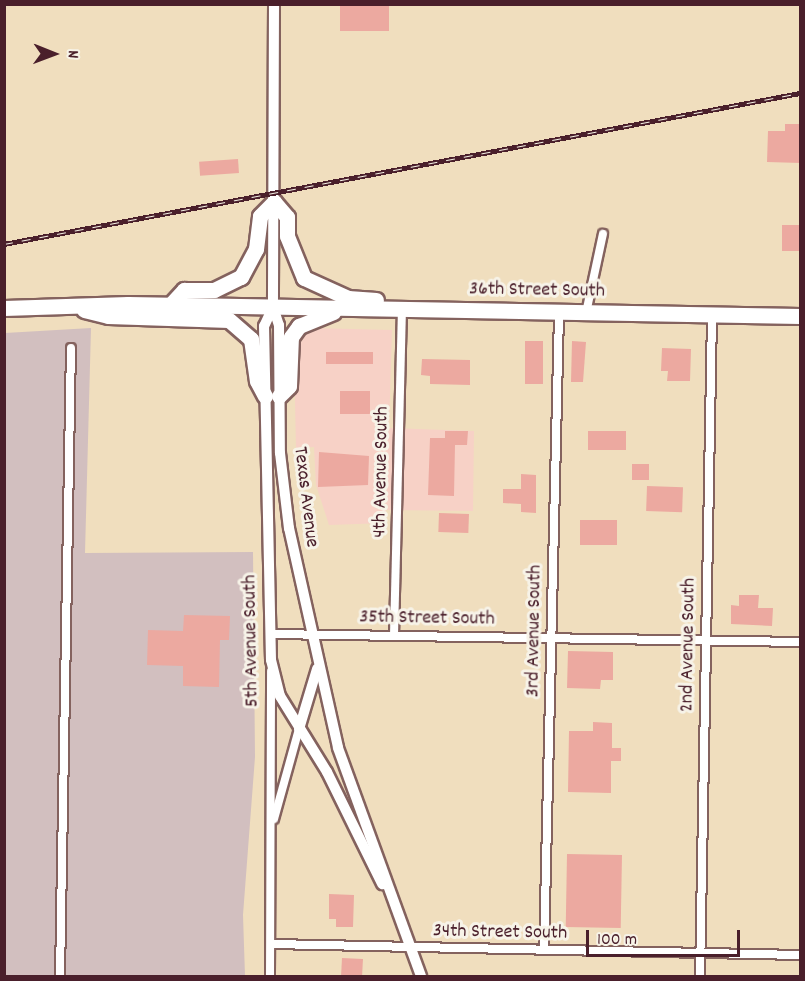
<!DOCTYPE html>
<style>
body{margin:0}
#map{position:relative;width:805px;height:981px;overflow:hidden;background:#f0debe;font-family:Dekko,sans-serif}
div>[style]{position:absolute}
.built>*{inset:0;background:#f7d1c6}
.industrial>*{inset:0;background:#d2bfbf}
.building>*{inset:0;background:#eca9a0;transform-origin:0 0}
.roads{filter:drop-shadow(2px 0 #84625e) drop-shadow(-2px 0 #84625e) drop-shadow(0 2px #84625e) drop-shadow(0 -2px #84625e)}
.street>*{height:8px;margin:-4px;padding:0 4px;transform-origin:4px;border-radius:4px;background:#fff}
.secondary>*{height:10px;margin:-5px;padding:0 5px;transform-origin:5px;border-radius:5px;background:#fff}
.highway>*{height:15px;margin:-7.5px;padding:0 7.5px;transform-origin:7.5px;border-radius:7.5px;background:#fff}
.rail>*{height:5px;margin-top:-2.5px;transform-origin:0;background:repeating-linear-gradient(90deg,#f7f3e8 0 9px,#4a1f2b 0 18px);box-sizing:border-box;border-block:2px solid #4a1f2b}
span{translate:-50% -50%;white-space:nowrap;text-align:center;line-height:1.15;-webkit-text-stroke:6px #f7f3e8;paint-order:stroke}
.street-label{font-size:20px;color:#4a1f2b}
.frame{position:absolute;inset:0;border:6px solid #4a1f2b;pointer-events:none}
.north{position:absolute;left:24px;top:24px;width:60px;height:60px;-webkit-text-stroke:4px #f7f3e8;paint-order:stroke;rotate:91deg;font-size:16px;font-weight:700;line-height:24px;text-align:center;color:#4a1f2b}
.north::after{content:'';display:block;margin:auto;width:21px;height:27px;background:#4a1f2b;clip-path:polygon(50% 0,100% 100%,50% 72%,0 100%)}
.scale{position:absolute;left:586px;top:930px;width:154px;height:27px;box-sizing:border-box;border:3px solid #4a1f2b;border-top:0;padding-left:8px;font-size:18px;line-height:21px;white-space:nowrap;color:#4a1f2b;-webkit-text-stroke:4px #f7f3e8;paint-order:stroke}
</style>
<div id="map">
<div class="built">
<div style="clip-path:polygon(310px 328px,392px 330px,389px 428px,474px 431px,473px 511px,386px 510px,386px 523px,329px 525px,316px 485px,314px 447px,296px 448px,294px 353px)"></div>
</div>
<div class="industrial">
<div style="clip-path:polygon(91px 328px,85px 553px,253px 552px,255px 757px,243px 915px,245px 976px,5px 976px,5px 333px)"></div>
</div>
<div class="building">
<div style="left:340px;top:4px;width:49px;height:27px"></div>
<div style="clip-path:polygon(785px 124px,801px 124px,801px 163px,767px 162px,768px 131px,785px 131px)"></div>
<div style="left:238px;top:159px;width:14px;height:39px;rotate:86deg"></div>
<div style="left:782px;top:225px;width:19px;height:26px"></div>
<div style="left:525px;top:341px;width:18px;height:43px"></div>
<div style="clip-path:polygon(572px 341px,586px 342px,583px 382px,571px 382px)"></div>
<div style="clip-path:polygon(662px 348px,691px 349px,690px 381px,667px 381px,668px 371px,661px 371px)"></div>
<div style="left:326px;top:352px;width:47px;height:12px"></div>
<div style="clip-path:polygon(422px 359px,470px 360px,470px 385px,430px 384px,430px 376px,421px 375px)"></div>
<div style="left:340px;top:391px;width:30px;height:23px"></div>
<div style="clip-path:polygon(445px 431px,468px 431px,467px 445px,455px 445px,454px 496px,428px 495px,430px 438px,445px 438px)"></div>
<div style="left:588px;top:431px;width:38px;height:19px"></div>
<div style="clip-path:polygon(319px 452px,369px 456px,368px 485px,318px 487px)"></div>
<div style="left:632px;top:464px;width:17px;height:16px"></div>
<div style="clip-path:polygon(521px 474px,536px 475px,536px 513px,521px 512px,521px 504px,503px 503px,503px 489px,521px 489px)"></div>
<div style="left:647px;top:486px;width:36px;height:25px;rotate:2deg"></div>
<div style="left:439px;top:513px;width:30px;height:19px;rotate:2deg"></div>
<div style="left:580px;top:520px;width:37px;height:25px"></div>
<div style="clip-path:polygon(739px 595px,759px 595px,758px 608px,773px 608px,772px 626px,731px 624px,731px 605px,739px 606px)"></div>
<div style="clip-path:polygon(184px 615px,230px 616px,229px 640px,220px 640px,219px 687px,183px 686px,183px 666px,147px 665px,148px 630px,183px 631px)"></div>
<div style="clip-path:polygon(568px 651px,613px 652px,613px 680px,601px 680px,600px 689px,567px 688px)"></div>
<div style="clip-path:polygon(593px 722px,612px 723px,612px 748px,621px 748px,621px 761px,611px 761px,611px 793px,568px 792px,569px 731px,593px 731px)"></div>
<div style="left:567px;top:854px;width:55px;height:73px;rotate:1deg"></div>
<div style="clip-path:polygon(329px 894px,354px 895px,353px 927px,336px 927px,336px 919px,329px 919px)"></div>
<div style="left:342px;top:958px;width:21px;height:18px;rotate:3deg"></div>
</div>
<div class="roads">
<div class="street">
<div style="left:586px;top:313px;width:81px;rotate:-77.9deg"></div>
<div style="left:270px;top:634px;width:530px;rotate:0.86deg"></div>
<div style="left:394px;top:635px;width:325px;rotate:-88.6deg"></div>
<div style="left:274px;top:819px;width:93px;rotate:-74.5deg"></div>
<div style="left:271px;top:944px;width:529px;rotate:1.19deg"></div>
<div style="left:544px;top:950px;width:637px;rotate:-88.65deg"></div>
<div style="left:60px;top:976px;width:628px;rotate:-89deg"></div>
<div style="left:270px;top:976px;width:305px;rotate:-89.8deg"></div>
<div style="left:700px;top:976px;width:661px;rotate:-88.96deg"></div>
</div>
<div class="secondary">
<div style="left:274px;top:4px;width:303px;rotate:90.2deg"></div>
<div style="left:273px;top:307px;width:19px;rotate:72deg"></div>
<div style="left:279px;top:325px;width:128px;rotate:89.6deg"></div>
<div style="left:280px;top:453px;width:76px;rotate:83.2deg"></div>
<div style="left:289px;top:528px;width:225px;rotate:77.4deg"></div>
<div style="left:338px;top:748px;width:243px;rotate:70deg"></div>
<div style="left:273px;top:307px;width:21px;rotate:115deg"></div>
<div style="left:264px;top:326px;width:334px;rotate:88.8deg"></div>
<div style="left:271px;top:660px;width:37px;rotate:76deg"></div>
<div style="left:280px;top:696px;width:89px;rotate:58.3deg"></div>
<div style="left:327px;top:772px;width:125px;rotate:63.8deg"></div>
<div style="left:299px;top:729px;width:63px;rotate:-73.3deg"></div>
</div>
<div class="highway">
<div style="left:170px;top:305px;width:21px;rotate:-47deg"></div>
<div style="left:184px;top:290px;width:30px"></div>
<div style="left:214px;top:290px;width:30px;rotate:-26deg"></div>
<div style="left:241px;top:277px;width:32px;rotate:-62deg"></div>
<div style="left:256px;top:249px;width:33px;rotate:-83deg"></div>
<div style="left:260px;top:216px;width:20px;rotate:-45deg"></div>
<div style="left:274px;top:202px;width:20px;rotate:49deg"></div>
<div style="left:287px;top:217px;width:19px;rotate:90deg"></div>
<div style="left:287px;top:236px;width:45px;rotate:68deg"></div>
<div style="left:304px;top:278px;width:48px;rotate:24.4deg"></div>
<div style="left:348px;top:298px;width:28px;rotate:4deg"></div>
<div style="left:4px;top:308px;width:124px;rotate:-1.8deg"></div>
<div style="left:128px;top:304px;width:672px;rotate:1.02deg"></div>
<div style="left:84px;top:310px;width:25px;rotate:14deg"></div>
<div style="left:108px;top:316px;width:121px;rotate:1.9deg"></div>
<div style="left:229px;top:320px;width:29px;rotate:41deg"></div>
<div style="left:251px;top:339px;width:42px;rotate:81.9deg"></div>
<div style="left:257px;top:381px;width:17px;rotate:62deg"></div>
<div style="left:279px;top:396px;width:14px;rotate:-45deg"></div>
<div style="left:289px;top:386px;width:49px;rotate:-87.7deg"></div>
<div style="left:291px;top:337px;width:14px;rotate:-54deg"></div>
<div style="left:299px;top:326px;width:37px;rotate:-22deg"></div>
</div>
</div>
<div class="rail">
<div style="left:4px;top:244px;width:810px;rotate:-10.74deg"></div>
</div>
<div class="street-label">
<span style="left:537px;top:291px;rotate:1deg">36th Street South</span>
<span style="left:382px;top:472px;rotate:-89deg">4th Avenue South</span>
<span style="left:305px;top:497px;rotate:83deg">Texas Avenue</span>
<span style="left:427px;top:619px;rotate:1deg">35th Street South</span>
<span style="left:535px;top:631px;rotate:-89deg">3rd Avenue South</span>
<span style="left:252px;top:641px;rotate:-91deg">5th Avenue South</span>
<span style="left:689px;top:645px;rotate:-89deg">2nd Avenue South</span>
<span style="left:500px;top:933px;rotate:1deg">34th Street South</span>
</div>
<div class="frame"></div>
<div class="north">N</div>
<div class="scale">100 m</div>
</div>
